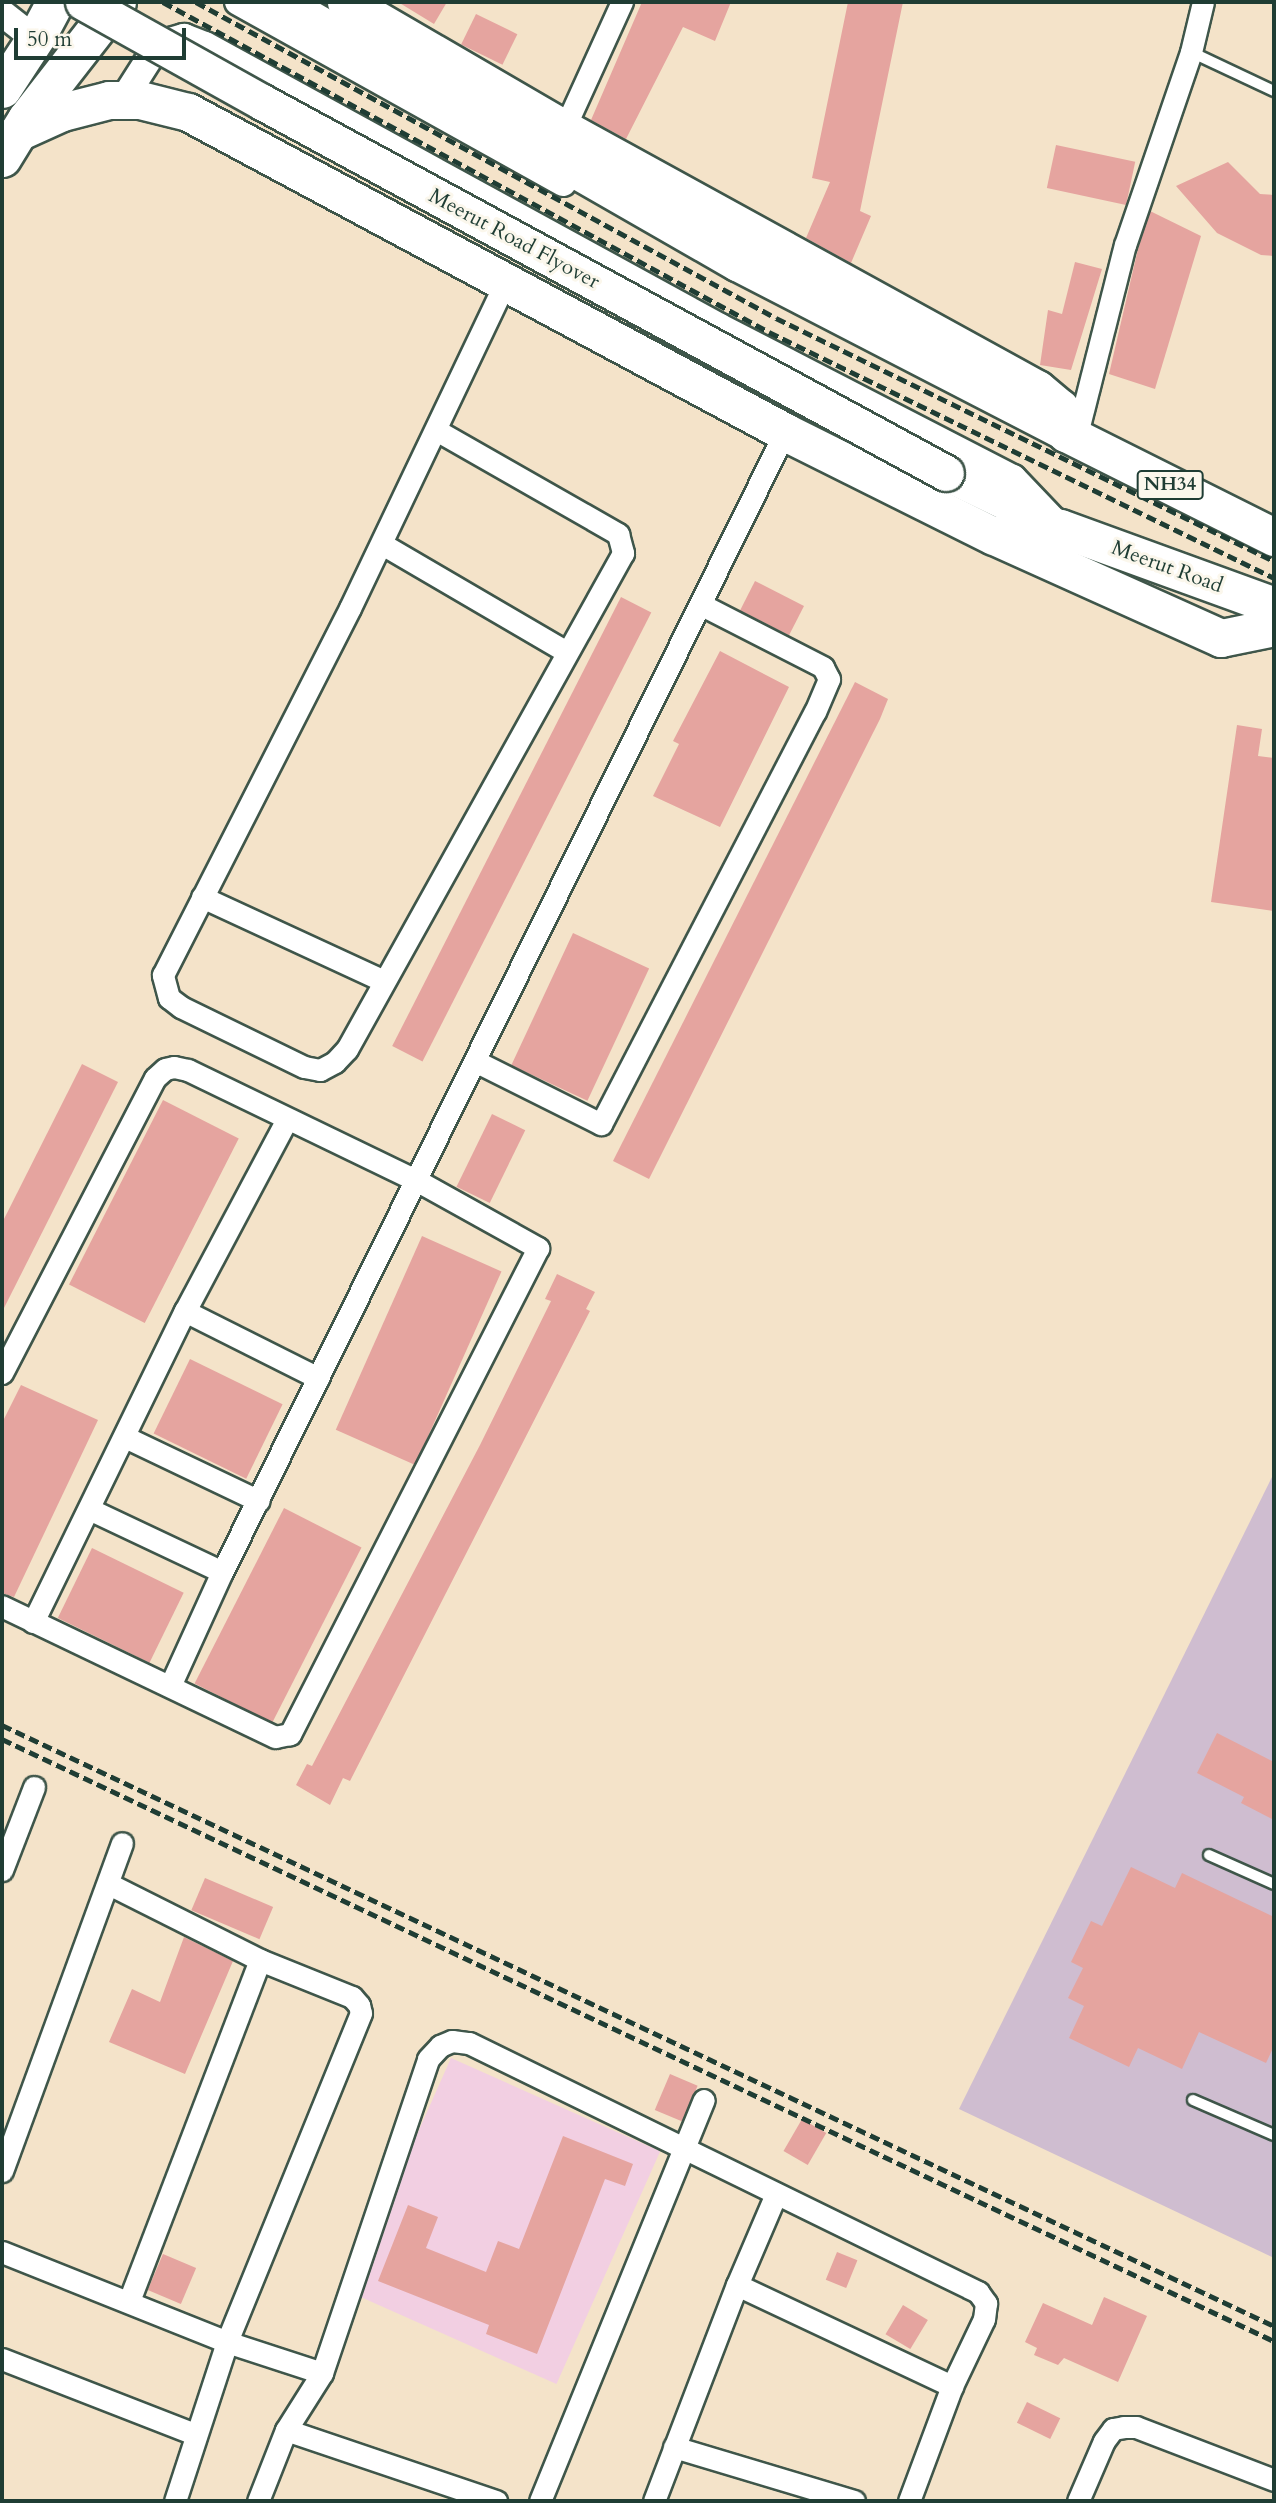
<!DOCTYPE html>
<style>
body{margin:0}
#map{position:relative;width:1276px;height:2503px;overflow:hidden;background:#f4e3c9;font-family:Cardo,serif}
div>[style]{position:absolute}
.built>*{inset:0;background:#f2cfe2;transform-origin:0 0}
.industrial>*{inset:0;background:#cfbdd0}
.building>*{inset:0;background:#e5a49f;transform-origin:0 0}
.roads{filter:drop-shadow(2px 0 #3f564a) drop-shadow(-2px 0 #3f564a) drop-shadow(0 2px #3f564a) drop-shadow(0 -2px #3f564a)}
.service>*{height:10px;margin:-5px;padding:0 5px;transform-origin:5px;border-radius:5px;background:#fff}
.minor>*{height:21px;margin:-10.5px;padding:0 10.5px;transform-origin:10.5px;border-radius:10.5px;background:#fff}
.tertiary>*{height:26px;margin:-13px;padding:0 13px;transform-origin:13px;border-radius:13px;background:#fff}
.primary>*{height:35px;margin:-17.5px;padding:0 17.5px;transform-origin:17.5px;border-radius:17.5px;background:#fff}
.trunk>*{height:37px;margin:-18.5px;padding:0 18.5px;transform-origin:18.5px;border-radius:18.5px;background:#fff}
.rail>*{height:5px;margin-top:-2.5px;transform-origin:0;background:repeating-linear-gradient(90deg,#1f3d34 0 10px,transparent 0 15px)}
.bridges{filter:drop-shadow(2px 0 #3f564a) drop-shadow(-2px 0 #3f564a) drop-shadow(0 2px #3f564a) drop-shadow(0 -2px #3f564a)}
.primary-bridge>*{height:35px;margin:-17.5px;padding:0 17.5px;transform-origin:17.5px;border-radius:17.5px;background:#fff}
span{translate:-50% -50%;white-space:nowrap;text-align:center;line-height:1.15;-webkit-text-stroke:6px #fbf7ec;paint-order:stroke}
.shield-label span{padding:2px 5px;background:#fbf7ec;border:2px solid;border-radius:5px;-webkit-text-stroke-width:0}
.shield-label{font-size:19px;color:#1f3d34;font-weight:700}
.street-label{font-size:21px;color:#1f3d34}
.frame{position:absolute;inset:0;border:4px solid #1f3d34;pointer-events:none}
.scale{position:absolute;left:14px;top:28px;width:172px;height:32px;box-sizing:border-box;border:4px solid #1f3d34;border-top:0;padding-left:9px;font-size:21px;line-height:24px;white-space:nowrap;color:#1f3d34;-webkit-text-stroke:5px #fbf7ec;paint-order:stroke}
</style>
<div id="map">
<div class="built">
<div style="left:451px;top:2058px;width:229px;height:255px;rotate:24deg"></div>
</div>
<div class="industrial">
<div style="clip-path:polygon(1274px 1473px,1274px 2258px,959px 2109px)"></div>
</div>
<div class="building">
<div style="clip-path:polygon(398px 2px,447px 2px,434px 24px)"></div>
<div style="clip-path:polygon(642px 2px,731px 2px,715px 41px,683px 27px,626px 139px,591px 120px)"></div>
<div style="clip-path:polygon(848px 2px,903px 2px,860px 211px,871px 216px,851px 263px,806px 238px,830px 182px,812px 178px)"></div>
<div style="left:476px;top:14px;width:46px;height:34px;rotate:26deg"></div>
<div style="left:1056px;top:145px;width:81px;height:44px;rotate:12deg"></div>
<div style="clip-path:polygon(1228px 162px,1260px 194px,1274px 195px,1274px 256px,1261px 255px,1217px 233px,1176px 186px)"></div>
<div style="clip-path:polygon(1150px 211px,1201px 236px,1155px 389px,1109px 374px,1138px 249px)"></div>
<div style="clip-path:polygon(1075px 262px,1102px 269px,1071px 370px,1040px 365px,1048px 310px,1062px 314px)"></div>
<div style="left:755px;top:581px;width:55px;height:33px;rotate:27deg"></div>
<div style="left:621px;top:597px;width:34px;height:504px;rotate:27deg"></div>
<div style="clip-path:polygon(720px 651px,789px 687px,720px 827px,653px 796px,679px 744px,673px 741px)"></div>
<div style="clip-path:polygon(855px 682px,888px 699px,880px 719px,649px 1179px,613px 1161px)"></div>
<div style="clip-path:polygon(1237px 725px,1262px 729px,1258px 756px,1274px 758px,1274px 911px,1211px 902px)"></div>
<div style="left:573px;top:933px;width:84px;height:146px;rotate:25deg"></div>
<div style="clip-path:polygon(82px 1064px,118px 1082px,2px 1312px,2px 1223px)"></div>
<div style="left:163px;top:1100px;width:85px;height:207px;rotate:27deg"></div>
<div style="left:492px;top:1114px;width:37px;height:81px;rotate:26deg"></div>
<div style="left:422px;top:1236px;width:87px;height:212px;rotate:24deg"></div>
<div style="clip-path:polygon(557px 1274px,595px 1292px,586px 1309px,590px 1311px,350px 1781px,343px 1778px,330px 1805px,296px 1785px,307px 1764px,312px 1766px,480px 1445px,551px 1301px,545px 1299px)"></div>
<div style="left:190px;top:1359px;width:103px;height:83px;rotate:26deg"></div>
<div style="clip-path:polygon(21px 1385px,98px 1420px,14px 1597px,2px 1593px,2px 1423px)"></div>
<div style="left:284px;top:1508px;width:87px;height:197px;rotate:27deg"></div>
<div style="left:92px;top:1548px;width:102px;height:78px;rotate:26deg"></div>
<div style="clip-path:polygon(1217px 1733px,1274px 1762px,1274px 1820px,1241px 1803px,1244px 1797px,1197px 1773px)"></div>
<div style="clip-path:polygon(1131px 1867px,1175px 1888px,1182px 1873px,1274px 1917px,1274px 2046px,1266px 2063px,1199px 2032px,1182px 2069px,1138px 2048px,1129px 2067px,1069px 2038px,1084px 2006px,1068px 1998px,1083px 1968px,1071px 1962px,1091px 1921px,1102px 1926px)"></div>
<div style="left:205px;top:1878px;width:74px;height:35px;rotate:23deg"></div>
<div style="clip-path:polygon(184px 1937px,233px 1961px,185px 2074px,109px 2042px,132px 1989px,160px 2002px)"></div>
<div style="left:670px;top:2074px;width:30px;height:39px;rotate:23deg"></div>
<div style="left:802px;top:2119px;width:28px;height:37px;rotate:30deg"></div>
<div style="clip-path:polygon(563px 2136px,633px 2164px,625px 2186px,605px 2179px,537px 2354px,486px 2334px,489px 2325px,378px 2281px,408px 2205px,438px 2217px,426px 2248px,486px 2272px,498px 2241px,519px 2249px)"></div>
<div style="left:837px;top:2252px;width:22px;height:30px;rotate:22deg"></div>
<div style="left:163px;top:2254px;width:36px;height:39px;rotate:23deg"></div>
<div style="clip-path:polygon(1104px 2297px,1147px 2316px,1118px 2382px,1064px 2358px,1058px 2365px,1034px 2355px,1037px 2348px,1025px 2342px,1043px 2303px,1092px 2325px)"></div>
<div style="left:903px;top:2305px;width:29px;height:34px;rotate:31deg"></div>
<div style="left:1027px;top:2402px;width:37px;height:23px;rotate:26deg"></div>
</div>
<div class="roads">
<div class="service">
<div style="left:1191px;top:52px;width:92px;rotate:25.2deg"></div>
<div style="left:1209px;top:1855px;width:71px;rotate:24deg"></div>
<div style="left:1193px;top:2100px;width:88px;rotate:23.4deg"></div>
</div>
<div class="minor">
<div style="left:564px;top:129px;width:140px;rotate:-65.5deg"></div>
<div style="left:436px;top:430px;width:210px;rotate:29.7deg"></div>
<div style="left:618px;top:534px;width:20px;rotate:75deg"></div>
<div style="left:623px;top:553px;width:568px;rotate:119.09deg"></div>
<div style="left:347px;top:1049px;width:18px;rotate:133deg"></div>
<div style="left:335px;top:1062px;width:17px;rotate:152deg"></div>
<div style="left:320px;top:1070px;width:16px;rotate:-169deg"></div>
<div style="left:304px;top:1067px;width:137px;rotate:-154deg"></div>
<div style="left:181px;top:1007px;width:15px;rotate:-143deg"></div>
<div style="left:169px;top:998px;width:24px;rotate:-105deg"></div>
<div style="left:163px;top:975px;width:412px;rotate:-63deg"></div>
<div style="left:350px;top:608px;width:360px;rotate:-64.5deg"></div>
<div style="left:1076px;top:438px;width:199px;rotate:-75.8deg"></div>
<div style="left:1125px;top:245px;width:204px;rotate:-71.1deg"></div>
<div style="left:1191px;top:52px;width:51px;rotate:-76.5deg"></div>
<div style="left:382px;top:544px;width:212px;rotate:30.3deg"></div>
<div style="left:202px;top:897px;width:200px;rotate:24.8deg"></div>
<div style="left:475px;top:1061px;width:141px;rotate:26.6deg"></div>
<div style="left:601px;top:1124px;width:464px;rotate:-62.6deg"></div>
<div style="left:815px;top:712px;width:36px;rotate:-67deg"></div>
<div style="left:829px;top:679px;width:13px;rotate:-117deg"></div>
<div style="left:823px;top:667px;width:138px;rotate:-152.9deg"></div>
<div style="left:185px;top:1311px;width:149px;rotate:26.7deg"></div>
<div style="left:2px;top:1373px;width:332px;rotate:-62.6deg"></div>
<div style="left:155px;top:1078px;width:13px;rotate:-42deg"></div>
<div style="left:165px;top:1069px;width:9px;rotate:-13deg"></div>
<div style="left:174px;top:1067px;width:14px;rotate:12deg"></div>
<div style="left:188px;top:1070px;width:253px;rotate:25.8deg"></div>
<div style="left:416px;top:1180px;width:140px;rotate:29.1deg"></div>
<div style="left:538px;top:1248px;width:546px;rotate:117.03deg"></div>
<div style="left:290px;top:1734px;width:15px;rotate:169deg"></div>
<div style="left:275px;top:1737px;width:303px;rotate:-154.4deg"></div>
<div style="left:125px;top:1437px;width:148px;rotate:25.5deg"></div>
<div style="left:89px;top:1509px;width:147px;rotate:25.3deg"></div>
<div style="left:33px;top:1622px;width:346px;rotate:-64deg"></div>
<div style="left:185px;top:1311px;width:217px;rotate:-62deg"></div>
<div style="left:170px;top:1686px;width:125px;rotate:-65.5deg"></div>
<div style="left:222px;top:1572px;width:1271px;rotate:-63.72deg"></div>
<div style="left:2px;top:1870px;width:89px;rotate:-68.9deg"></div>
<div style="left:109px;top:1884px;width:169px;rotate:26.7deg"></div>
<div style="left:260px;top:1960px;width:99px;rotate:21.9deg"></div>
<div style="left:352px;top:1997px;width:11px;rotate:49deg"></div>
<div style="left:359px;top:2005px;width:8px;rotate:76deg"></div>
<div style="left:361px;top:2013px;width:355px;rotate:112.2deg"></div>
<div style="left:227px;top:2342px;width:167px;rotate:108.1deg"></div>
<div style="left:2px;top:2171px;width:349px;rotate:-69.9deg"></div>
<div style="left:2px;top:2252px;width:242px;rotate:21.8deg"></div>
<div style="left:227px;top:2342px;width:100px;rotate:18.1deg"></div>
<div style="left:737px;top:2285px;width:238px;rotate:25.2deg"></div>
<div style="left:129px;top:2301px;width:365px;rotate:-69deg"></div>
<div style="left:2px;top:2359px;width:206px;rotate:21.3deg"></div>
<div style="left:286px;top:2430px;width:222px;rotate:18.7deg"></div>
<div style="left:674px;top:2447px;width:188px;rotate:16.7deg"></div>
<div style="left:258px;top:2501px;width:76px;rotate:-68.5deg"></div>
<div style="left:286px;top:2430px;width:67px;rotate:-57.7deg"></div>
<div style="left:322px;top:2373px;width:331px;rotate:-71.3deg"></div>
<div style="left:428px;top:2059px;width:18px;rotate:-47deg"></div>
<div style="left:440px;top:2046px;width:13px;rotate:-23deg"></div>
<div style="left:452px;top:2041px;width:17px;rotate:7deg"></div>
<div style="left:469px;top:2043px;width:567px;rotate:26.07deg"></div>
<div style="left:978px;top:2292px;width:14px;rotate:54deg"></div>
<div style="left:986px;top:2303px;width:16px;rotate:97deg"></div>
<div style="left:984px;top:2319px;width:74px;rotate:115.5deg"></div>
<div style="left:952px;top:2386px;width:123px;rotate:110.5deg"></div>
<div style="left:540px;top:2501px;width:433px;rotate:-67.8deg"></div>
<div style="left:654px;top:2501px;width:231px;rotate:-69deg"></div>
<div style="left:737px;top:2285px;width:99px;rotate:-66.8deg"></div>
<div style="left:1078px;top:2501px;width:65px;rotate:-66.6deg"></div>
<div style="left:1104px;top:2441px;width:15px;rotate:-53deg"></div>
<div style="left:1113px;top:2429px;width:11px;rotate:-10deg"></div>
<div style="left:1124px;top:2427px;width:12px"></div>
<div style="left:1136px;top:2427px;width:148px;rotate:21deg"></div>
</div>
<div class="tertiary">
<div style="left:238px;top:2px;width:372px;rotate:29.1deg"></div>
<div style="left:2px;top:13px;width:42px;rotate:38.2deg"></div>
<div style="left:123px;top:100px;width:49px;rotate:-57.6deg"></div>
<div style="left:149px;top:59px;width:28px;rotate:-41deg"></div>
<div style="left:170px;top:41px;width:15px;rotate:-16deg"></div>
<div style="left:184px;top:37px;width:22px;rotate:21deg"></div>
<div style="left:205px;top:45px;width:587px;rotate:28.7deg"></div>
<div style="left:720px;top:327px;width:330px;rotate:27.3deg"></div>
<div style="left:1013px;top:478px;width:57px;rotate:46.4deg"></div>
</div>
<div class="primary">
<div style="left:282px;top:2px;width:525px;rotate:29.84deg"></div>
<div style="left:737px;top:263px;width:370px;rotate:27.3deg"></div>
<div style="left:946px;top:473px;width:127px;rotate:25.8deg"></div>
</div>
<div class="trunk">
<div style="left:346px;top:2px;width:252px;rotate:30.2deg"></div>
<div style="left:564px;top:129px;width:540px;rotate:28.8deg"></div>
<div style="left:1037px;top:389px;width:30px;rotate:40deg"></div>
<div style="left:1060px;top:408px;width:26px;rotate:77deg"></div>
<div style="left:1066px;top:433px;width:233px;rotate:26.6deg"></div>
<div style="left:2px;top:89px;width:66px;rotate:-56.8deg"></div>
<div style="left:38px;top:34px;width:36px;rotate:-62deg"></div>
<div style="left:18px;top:132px;width:48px;rotate:-24.4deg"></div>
<div style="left:62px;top:112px;width:49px;rotate:-14.3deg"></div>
<div style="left:109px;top:100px;width:31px"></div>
<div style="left:140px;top:100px;width:49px;rotate:14deg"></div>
<div style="left:188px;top:112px;width:677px;rotate:28.19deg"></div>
<div style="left:785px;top:432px;width:233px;rotate:26.5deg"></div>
<div style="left:994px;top:536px;width:249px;rotate:24.2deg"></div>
<div style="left:1221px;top:638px;width:54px;rotate:-11.7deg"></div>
<div style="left:2px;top:158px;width:46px;rotate:-58.4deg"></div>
<div style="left:26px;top:119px;width:148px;rotate:-52.1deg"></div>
<div style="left:995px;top:535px;width:65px;rotate:-6.1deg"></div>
<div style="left:1060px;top:528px;width:228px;rotate:20deg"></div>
</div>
</div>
<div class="rail">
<div style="left:163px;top:2px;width:690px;rotate:28.57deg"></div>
<div style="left:769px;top:332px;width:562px;rotate:25.97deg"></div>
<div style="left:196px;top:2px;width:660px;rotate:28.58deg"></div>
<div style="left:776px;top:318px;width:554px;rotate:26.01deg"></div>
<div style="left:2px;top:1725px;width:1407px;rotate:25.29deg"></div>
<div style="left:2px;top:1739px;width:1407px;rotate:25.33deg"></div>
</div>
<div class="bridges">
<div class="primary-bridge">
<div style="left:83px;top:2px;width:205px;rotate:29.2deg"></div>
<div style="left:262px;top:102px;width:778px;rotate:28.48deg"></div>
</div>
</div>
<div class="shield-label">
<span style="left:1170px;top:485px">NH34</span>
</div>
<div class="street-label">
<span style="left:514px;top:239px;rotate:28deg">Meerut Road Flyover</span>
<span style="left:1167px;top:567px;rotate:20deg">Meerut Road</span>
</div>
<div class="frame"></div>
<div class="scale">50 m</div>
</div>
